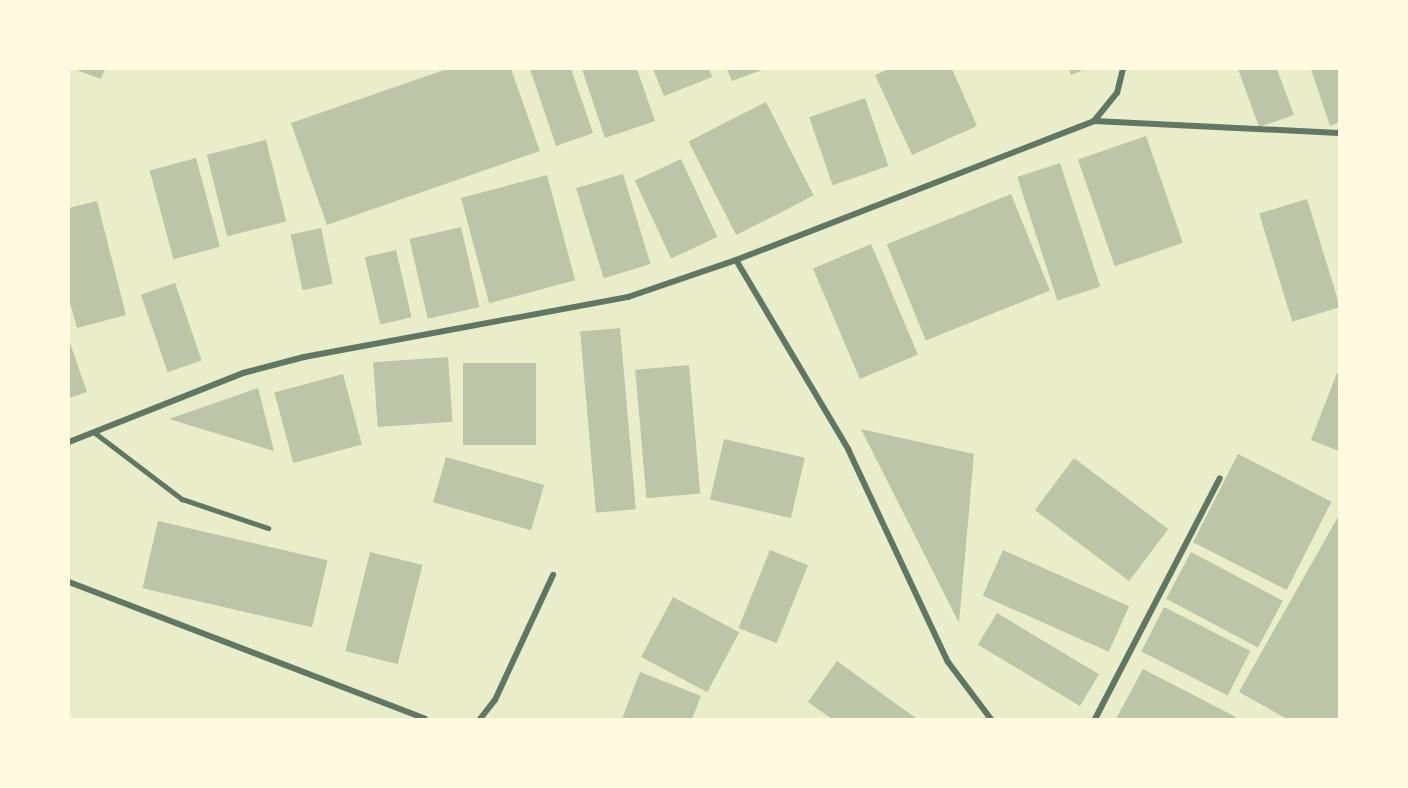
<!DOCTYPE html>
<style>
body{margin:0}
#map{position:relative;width:1408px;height:788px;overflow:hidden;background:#e9edc9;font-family:Commissioner,sans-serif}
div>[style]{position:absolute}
.building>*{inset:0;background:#bcc5a7;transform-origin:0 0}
.service>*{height:4.5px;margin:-2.25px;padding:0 2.25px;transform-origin:2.25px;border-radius:2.25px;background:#617663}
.minor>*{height:6px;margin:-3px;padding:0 3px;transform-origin:3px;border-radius:3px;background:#617663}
span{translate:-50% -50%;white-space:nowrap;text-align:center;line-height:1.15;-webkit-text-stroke:4.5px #fefae0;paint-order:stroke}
.frame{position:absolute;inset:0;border:70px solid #fefae0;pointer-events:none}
</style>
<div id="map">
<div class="building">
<div style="clip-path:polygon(74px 69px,105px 69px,101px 79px)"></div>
<div style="clip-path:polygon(447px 69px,511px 69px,540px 151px,327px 225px,291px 123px)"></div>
<div style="clip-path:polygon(530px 69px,571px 69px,593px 133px,556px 146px)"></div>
<div style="clip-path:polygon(582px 69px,637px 69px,655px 121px,605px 138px)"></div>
<div style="clip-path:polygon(653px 69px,709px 69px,712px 77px,664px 96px)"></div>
<div style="clip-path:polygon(727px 69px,765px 69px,732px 81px)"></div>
<div style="clip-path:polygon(889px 69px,952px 69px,977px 126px,912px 155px,875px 75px)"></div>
<div style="clip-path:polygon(1069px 69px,1085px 69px,1071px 75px)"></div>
<div style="clip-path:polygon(1238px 69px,1277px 69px,1294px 115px,1259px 127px)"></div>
<div style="clip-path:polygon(1311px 69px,1339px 69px,1339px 122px,1330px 126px)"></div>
<div style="left:865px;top:98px;width:72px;height:59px;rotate:71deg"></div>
<div style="left:766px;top:102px;width:105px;height:87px;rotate:63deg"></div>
<div style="left:1146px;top:136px;width:113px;height:72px;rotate:71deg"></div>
<div style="left:266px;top:140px;width:84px;height:61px;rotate:76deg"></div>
<div style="left:196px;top:158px;width:92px;height:48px;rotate:75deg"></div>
<div style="left:681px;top:159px;width:86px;height:51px;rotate:65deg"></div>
<div style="left:1060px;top:163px;width:130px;height:45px;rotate:72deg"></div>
<div style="left:623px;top:174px;width:94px;height:49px;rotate:73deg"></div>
<div style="left:547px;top:175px;width:109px;height:89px;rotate:75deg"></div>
<div style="left:1011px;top:194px;width:104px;height:134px;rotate:68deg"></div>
<div style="left:1307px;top:199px;width:113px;height:50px;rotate:73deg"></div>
<div style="clip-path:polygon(97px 201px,126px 315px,77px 328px,69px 299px,69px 208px)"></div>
<div style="left:461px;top:227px;width:82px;height:53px;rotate:77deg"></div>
<div style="left:321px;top:228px;width:57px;height:31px;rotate:78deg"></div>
<div style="left:871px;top:244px;width:120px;height:63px;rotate:67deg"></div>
<div style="left:396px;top:250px;width:69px;height:32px;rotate:77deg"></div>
<div style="left:175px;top:283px;width:82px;height:36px;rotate:71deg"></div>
<div style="left:620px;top:328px;width:182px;height:40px;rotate:85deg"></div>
<div style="clip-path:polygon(69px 340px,87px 392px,69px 398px)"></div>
<div style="left:448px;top:357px;width:65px;height:75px;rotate:86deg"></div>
<div style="left:463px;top:363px;width:73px;height:82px"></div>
<div style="left:689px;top:365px;width:129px;height:54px;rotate:85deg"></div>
<div style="clip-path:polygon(1337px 373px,1339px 374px,1339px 451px,1311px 440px)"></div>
<div style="left:343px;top:374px;width:73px;height:71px;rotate:75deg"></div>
<div style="clip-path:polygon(258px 388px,274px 451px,169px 419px)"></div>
<div style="clip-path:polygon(861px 429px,974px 454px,959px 623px)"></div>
<div style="left:724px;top:439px;width:83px;height:62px;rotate:13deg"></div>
<div style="left:1238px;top:454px;width:105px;height:99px;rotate:27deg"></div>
<div style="left:446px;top:457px;width:102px;height:47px;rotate:16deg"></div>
<div style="left:1074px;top:458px;width:118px;height:65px;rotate:37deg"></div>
<div style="clip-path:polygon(1339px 515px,1339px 719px,1287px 719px,1239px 692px)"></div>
<div style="left:158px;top:521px;width:174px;height:69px;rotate:13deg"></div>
<div style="left:770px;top:550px;width:41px;height:84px;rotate:22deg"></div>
<div style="left:1003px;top:550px;width:138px;height:50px;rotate:24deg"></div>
<div style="left:370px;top:552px;width:54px;height:102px;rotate:14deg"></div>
<div style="left:1191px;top:552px;width:104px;height:53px;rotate:28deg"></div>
<div style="left:673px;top:597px;width:75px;height:68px;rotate:28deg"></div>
<div style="left:1164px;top:607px;width:97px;height:50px;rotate:27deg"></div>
<div style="left:997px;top:613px;width:119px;height:37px;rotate:31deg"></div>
<div style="clip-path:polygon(837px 661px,917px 719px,832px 719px,808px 702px)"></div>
<div style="clip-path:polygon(1143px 669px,1236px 717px,1235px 719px,1116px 719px)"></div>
<div style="clip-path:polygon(640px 672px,701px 696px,692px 719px,622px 719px)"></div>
</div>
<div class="service">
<div style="left:94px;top:432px;width:111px;rotate:37.3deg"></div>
<div style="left:182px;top:499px;width:91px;rotate:18.6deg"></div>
</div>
<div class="minor">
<div style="left:1094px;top:121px;width:245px;rotate:2.8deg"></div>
<div style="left:736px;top:260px;width:220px;rotate:59.3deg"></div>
<div style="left:848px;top:449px;width:235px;rotate:64.9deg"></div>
<div style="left:948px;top:662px;width:71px;rotate:53deg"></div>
<div style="left:69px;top:442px;width:187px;rotate:-21.6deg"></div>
<div style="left:243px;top:373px;width:63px;rotate:-14.7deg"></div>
<div style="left:304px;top:357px;width:330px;rotate:-10.5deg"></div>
<div style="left:628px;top:297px;width:114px;rotate:-18.9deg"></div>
<div style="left:736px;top:260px;width:384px;rotate:-21.2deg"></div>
<div style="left:1094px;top:121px;width:36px;rotate:-51deg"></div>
<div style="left:1117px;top:93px;width:25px;rotate:-76deg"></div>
<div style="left:69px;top:582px;width:381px;rotate:21deg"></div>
<div style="left:480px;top:719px;width:24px;rotate:-52deg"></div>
<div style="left:495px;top:700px;width:138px;rotate:-65.1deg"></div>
<div style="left:1095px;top:719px;width:271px;rotate:-62.6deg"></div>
</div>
<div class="frame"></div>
</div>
